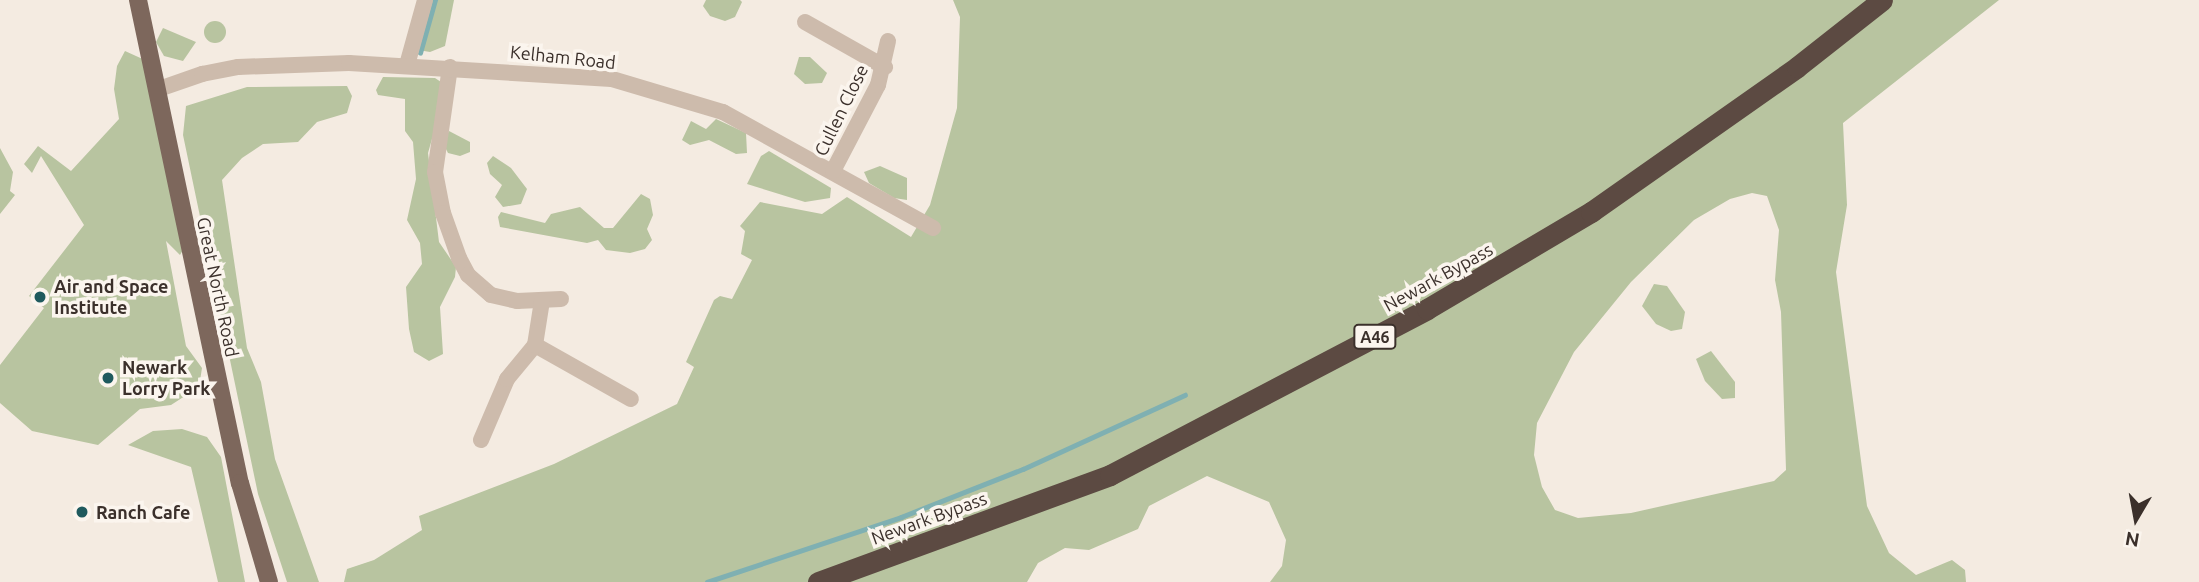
<!DOCTYPE html>
<style>
body{margin:0}
#map{position:relative;width:2199px;height:582px;overflow:hidden;background:#f4ebe1;font-family:Ubuntu,sans-serif}
div>[style]{position:absolute}
.green>*{inset:0;background:#b8c4a0}
.round{border-radius:50%}
.stream>*{height:4.5px;margin:-2.25px;padding:0 2.25px;transform-origin:2.25px;border-radius:2.25px;background:#7fb0b2}
.minor>*{height:16px;margin:-8px;padding:0 8px;transform-origin:8px;border-radius:8px;background:#cdbbac}
.major>*{height:18px;margin:-9px;padding:0 9px;transform-origin:9px;border-radius:9px;background:#7d675c}
.highway>*{height:21px;margin:-10.5px;padding:0 10.5px;transform-origin:10.5px;border-radius:10.5px;background:#5c4a42}
.dots>*{width:19px;height:19px;translate:-50% -50%;box-sizing:border-box;border:4px solid #fbf5ee;border-radius:50%}
span{translate:-50% -50%;white-space:nowrap;text-align:center;line-height:1.15;-webkit-text-stroke:7px #fbf5ee;paint-order:stroke}
.shield-label span{padding:2px 5px;background:#fbf5ee;border:2px solid;border-radius:5px;-webkit-text-stroke-width:0}
.shield-label{font-size:16px;color:#3b302b;font-weight:700}
.street-label{font-size:18px;color:#3b302b}
.poi-label{font-size:18px;color:#3b302b;font-weight:700}
.left{translate:0 -50%;text-align:left}
.north{position:absolute;left:2101px;top:484px;width:70px;height:70px;-webkit-text-stroke:5px #fbf5ee;paint-order:stroke;rotate:190deg;font-size:19px;font-weight:700;line-height:28px;text-align:center;color:#3b302b}
.north::after{content:'';display:block;margin:auto;width:24px;height:32px;background:#3b302b;clip-path:polygon(50% 0,100% 100%,50% 72%,0 100%)}
</style>
<div id="map">
<div class="green">
<div style="clip-path:polygon(431px 0,454px 0,445px 46px,430px 52px,418px 50px)"></div>
<div style="clip-path:polygon(706px 0,740px 0,742px 2px,735px 17px,725px 21px,710px 16px,703px 6px)"></div>
<div style="clip-path:polygon(evenodd,953px 0,1999px 0,1843px 123px,1847px 205px,1836px 272px,1867px 506px,1889px 553px,1916px 575px,1952px 560px,1965px 570px,1966px 582px,1270px 582px,1282px 566px,1286px 540px,1269px 502px,1207px 476px,1149px 506px,1138px 529px,1089px 550px,1065px 548px,1038px 563px,1027px 582px,344px 582px,347px 569px,374px 560px,422px 530px,419px 516px,554px 464px,677px 404px,694px 367px,686px 362px,714px 300px,720px 296px,732px 299px,752px 260px,741px 254px,745px 231px,740px 226px,760px 202px,822px 214px,847px 197px,911px 237px,930px 205px,957px 108px,960px 17px,953px 0,1752px 193px,1767px 196px,1779px 230px,1775px 280px,1781px 312px,1786px 470px,1774px 481px,1631px 513px,1578px 518px,1555px 510px,1542px 487px,1534px 455px,1537px 423px,1574px 352px,1631px 282px,1694px 220px,1730px 199px,1752px 193px)"></div>
<div class="round" style="left:204px;top:21px;width:22px;height:22px"></div>
<div style="clip-path:polygon(163px 28px,196px 42px,183px 61px,164px 56px,156px 42px)"></div>
<div style="clip-path:polygon(125px 51px,147px 61px,183px 250px,180px 255px,166px 241px,186px 346px,202px 368px,199px 387px,171px 405px,140px 409px,98px 445px,32px 431px,0 403px,0 365px,44px 308px,29px 296px,84px 225px,41px 156px,32px 173px,24px 164px,38px 146px,71px 171px,119px 119px,114px 89px,117px 66px)"></div>
<div style="clip-path:polygon(799px 57px,810px 57px,827px 73px,822px 83px,805px 84px,794px 74px)"></div>
<div style="clip-path:polygon(383px 77px,435px 78px,447px 86px,428px 153px,439px 242px,456px 267px,455px 277px,440px 307px,443px 354px,429px 361px,414px 352px,409px 329px,406px 287px,422px 264px,420px 243px,407px 220px,416px 179px,413px 142px,405px 131px,405px 99px,378px 95px,376px 90px)"></div>
<div style="clip-path:polygon(347px 86px,352px 96px,347px 113px,317px 122px,298px 142px,263px 144px,242px 158px,222px 180px,247px 348px,261px 382px,275px 459px,319px 582px,287px 582px,258px 494px,183px 135px,186px 106px,247px 87px)"></div>
<div style="clip-path:polygon(716px 119px,746px 133px,747px 153px,736px 154px,709px 140px,690px 145px,682px 140px,691px 121px,706px 129px)"></div>
<div style="clip-path:polygon(449px 131px,470px 142px,470px 152px,460px 156px,448px 153px,443px 143px)"></div>
<div style="clip-path:polygon(0 148px,13px 172px,10px 191px,15px 195px,0 214px)"></div>
<div style="clip-path:polygon(769px 151px,831px 188px,830px 198px,805px 202px,747px 184px,761px 156px)"></div>
<div style="clip-path:polygon(493px 156px,511px 168px,527px 189px,521px 204px,503px 207px,495px 197px,502px 185px,490px 174px,487px 163px)"></div>
<div style="clip-path:polygon(880px 166px,907px 178px,907px 200px,894px 198px,869px 183px,864px 172px)"></div>
<div style="clip-path:polygon(641px 194px,650px 199px,653px 215px,647px 229px,652px 240px,645px 249px,630px 253px,606px 250px,598px 240px,587px 243px,500px 227px,498px 217px,501px 212px,545px 223px,551px 214px,580px 207px,604px 228px,613px 228px)"></div>
<div style="clip-path:polygon(1654px 284px,1667px 286px,1685px 312px,1682px 329px,1671px 331px,1656px 324px,1642px 306px)"></div>
<div style="clip-path:polygon(1711px 351px,1735px 382px,1735px 398px,1722px 399px,1705px 381px,1696px 359px)"></div>
<div style="clip-path:polygon(182px 429px,207px 437px,221px 457px,245px 582px,218px 582px,191px 467px,128px 445px,153px 431px)"></div>
</div>
<div class="stream">
<div style="left:420px;top:53px;width:55px;rotate:-74.2deg"></div>
<div style="left:707px;top:582px;width:205px;rotate:-18.5deg"></div>
<div style="left:901px;top:517px;width:131px;rotate:-21.5deg"></div>
<div style="left:1023px;top:469px;width:178px;rotate:-24.6deg"></div>
</div>
<div class="minor">
<div style="left:805px;top:22px;width:92px;rotate:29.4deg"></div>
<div style="left:407px;top:65px;width:67px;rotate:-74.5deg"></div>
<div style="left:450px;top:67px;width:106px;rotate:98.1deg"></div>
<div style="left:435px;top:172px;width:42px;rotate:79deg"></div>
<div style="left:443px;top:213px;width:48px;rotate:70.4deg"></div>
<div style="left:459px;top:258px;width:19px;rotate:62deg"></div>
<div style="left:468px;top:275px;width:30px;rotate:41deg"></div>
<div style="left:491px;top:295px;width:27px;rotate:13deg"></div>
<div style="left:517px;top:301px;width:44px;rotate:-2.6deg"></div>
<div style="left:159px;top:89px;width:46px;rotate:-19.2deg"></div>
<div style="left:202px;top:74px;width:37px;rotate:-11deg"></div>
<div style="left:238px;top:67px;width:111px;rotate:-2.1deg"></div>
<div style="left:349px;top:63px;width:263px;rotate:3.5deg"></div>
<div style="left:612px;top:79px;width:116px;rotate:16.6deg"></div>
<div style="left:723px;top:112px;width:240px;rotate:28.9deg"></div>
<div style="left:833px;top:171px;width:97px;rotate:-62.4deg"></div>
<div style="left:878px;top:85px;width:45px;rotate:-77.2deg"></div>
<div style="left:535px;top:345px;width:110px;rotate:29.4deg"></div>
<div style="left:481px;top:440px;width:66px;rotate:-66.9deg"></div>
<div style="left:507px;top:379px;width:44px;rotate:-50.5deg"></div>
<div style="left:535px;top:345px;width:45px;rotate:-81deg"></div>
</div>
<div class="major">
<div style="left:138px;top:0;width:494px;rotate:78.1deg"></div>
<div style="left:240px;top:483px;width:103px;rotate:73.7deg"></div>
</div>
<div class="highway">
<div style="left:818px;top:582px;width:311px;rotate:-20.1deg"></div>
<div style="left:1110px;top:475px;width:358px;rotate:-27.6deg"></div>
<div style="left:1427px;top:309px;width:191px;rotate:-30.6deg"></div>
<div style="left:1591px;top:212px;width:252px;rotate:-35.1deg"></div>
<div style="left:1797px;top:67px;width:108px;rotate:-38.2deg"></div>
</div>
<div class="dots">
<div style="left:40px;top:297px;background:#1f5a5e"></div>
<div style="left:108px;top:378px;background:#1f5a5e"></div>
<div style="left:82px;top:512px;background:#1f5a5e"></div>
</div>
<div class="shield-label">
<span style="left:1375px;top:337px">A46</span>
</div>
<div class="street-label">
<span style="left:563px;top:57px;rotate:6deg">Kelham Road</span>
<span style="left:841px;top:110px;rotate:-64deg">Cullen Close</span>
<span style="left:1438px;top:277px;rotate:-29deg">Newark Bypass</span>
<span style="left:218px;top:287px;rotate:78deg">Great North Road</span>
<span style="left:929px;top:518px;rotate:-20deg">Newark Bypass</span>
</div>
<div class="poi-label">
<span class="left" style="left:54px;top:297px">Air and Space<br>Institute</span>
<span class="left" style="left:122px;top:378px">Newark<br>Lorry Park</span>
<span class="left" style="left:96px;top:512px">Ranch Cafe</span>
</div>
<div class="north">N</div>
</div>
